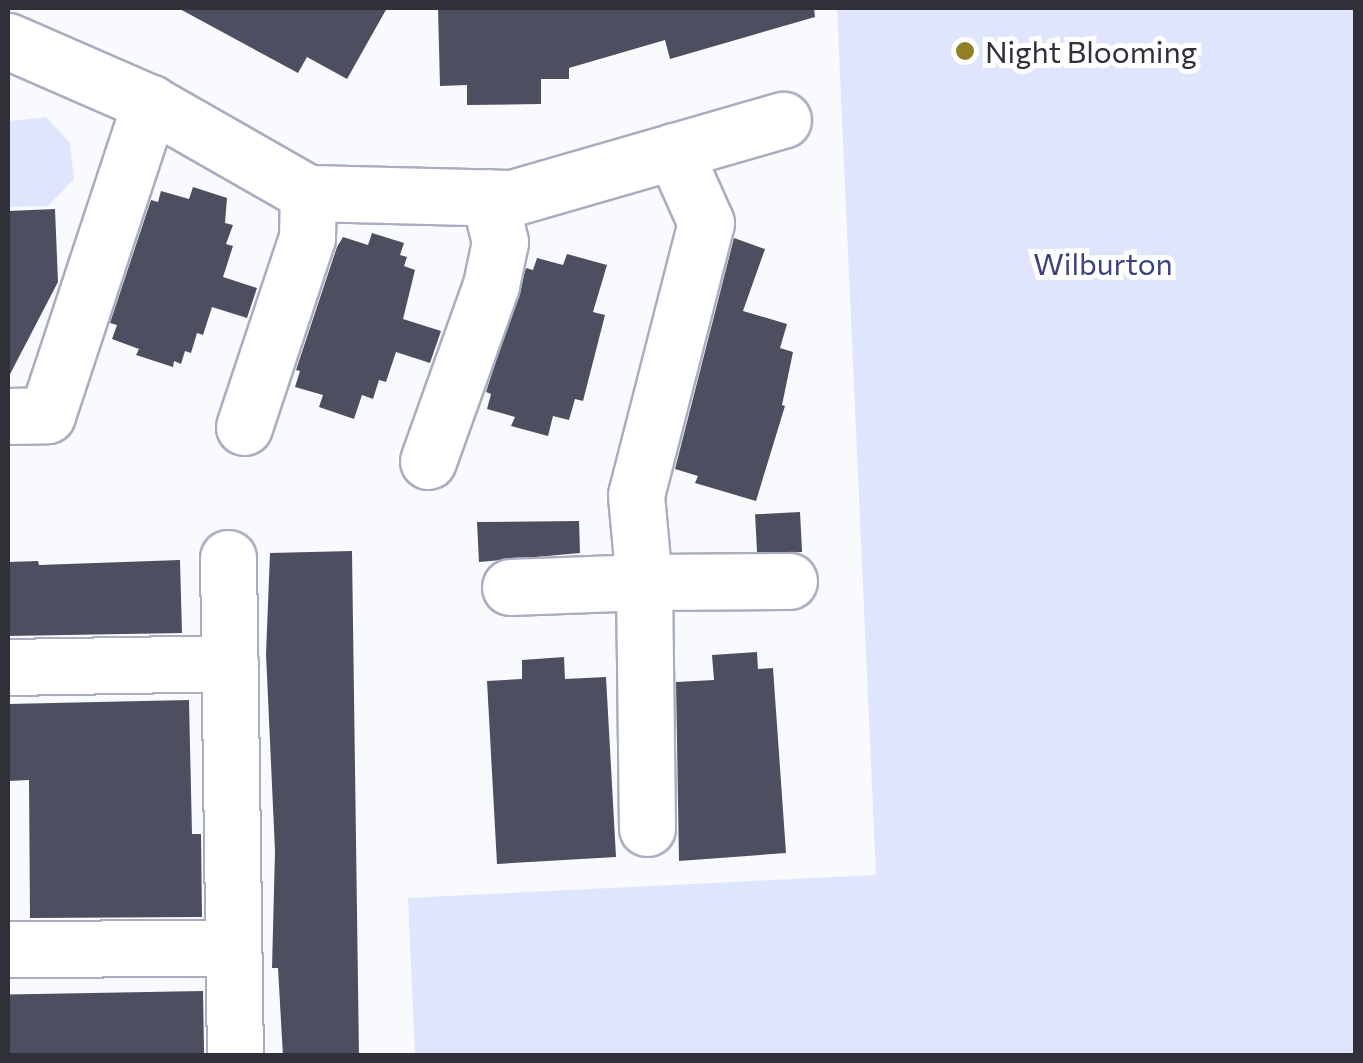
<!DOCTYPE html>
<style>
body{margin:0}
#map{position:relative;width:1363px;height:1063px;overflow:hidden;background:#f9fafe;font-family:Commissioner,sans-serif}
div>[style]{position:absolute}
.green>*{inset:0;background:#e0e5fe}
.building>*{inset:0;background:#4c4f5f;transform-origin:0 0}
.roads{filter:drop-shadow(2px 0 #a9adc0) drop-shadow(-2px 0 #a9adc0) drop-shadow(0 2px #a9adc0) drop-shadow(0 -2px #a9adc0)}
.minor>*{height:55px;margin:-27.5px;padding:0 27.5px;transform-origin:27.5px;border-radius:27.5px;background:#fff}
.dots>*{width:28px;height:28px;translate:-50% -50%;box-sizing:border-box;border:5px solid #fff;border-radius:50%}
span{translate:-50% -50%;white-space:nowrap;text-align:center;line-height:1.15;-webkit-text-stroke:10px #fff;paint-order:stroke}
.poi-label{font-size:30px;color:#2f3038}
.left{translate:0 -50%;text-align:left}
.park-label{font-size:30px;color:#3d437e}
.frame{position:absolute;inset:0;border:10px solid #2f3038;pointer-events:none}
</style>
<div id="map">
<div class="green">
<div style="clip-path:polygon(837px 8px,1355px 8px,1355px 1055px,415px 1055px,408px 898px,876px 875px)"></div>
<div style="clip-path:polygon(46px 117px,70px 143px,74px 179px,48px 206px,8px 207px,8px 126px,11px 121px)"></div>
</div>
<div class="building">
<div style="clip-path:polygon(178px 8px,387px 8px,347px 79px,307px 57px,298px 73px)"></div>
<div style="clip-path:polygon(438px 8px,814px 8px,815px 17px,670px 59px,665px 40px,569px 68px,569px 79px,541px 79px,541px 104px,467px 105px,467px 85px,440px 86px)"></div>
<div style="clip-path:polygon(193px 187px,227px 198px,225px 223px,233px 225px,226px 244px,233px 246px,223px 277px,257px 288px,247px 318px,212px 307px,203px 335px,197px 333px,191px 353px,185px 351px,181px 364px,174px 361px,173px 367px,136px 355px,139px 349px,112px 339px,117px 325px,110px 323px,151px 200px,158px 202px,161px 191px,189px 199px)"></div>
<div style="clip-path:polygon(55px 209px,58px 282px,8px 378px,8px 211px)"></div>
<div style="clip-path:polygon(372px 233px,404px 243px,400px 255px,407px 257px,404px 266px,415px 270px,403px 319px,441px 331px,430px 363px,396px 352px,386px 382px,379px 380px,373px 399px,362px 395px,354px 419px,319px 407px,323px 395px,295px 387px,300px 371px,296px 370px,337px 247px,343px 237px,368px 245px)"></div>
<div style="clip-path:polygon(734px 238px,765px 249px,743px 311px,787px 324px,780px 348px,793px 352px,782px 405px,785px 406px,756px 501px,695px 483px,698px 476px,675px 469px)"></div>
<div style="clip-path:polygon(567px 254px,607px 265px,593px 312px,605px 315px,583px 401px,575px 399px,569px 420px,553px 416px,548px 436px,511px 426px,515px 417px,487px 409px,491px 394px,486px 392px,526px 268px,533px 270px,537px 258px,563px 265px)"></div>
<div style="left:800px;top:512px;width:40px;height:45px;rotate:87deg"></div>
<div style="clip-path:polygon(579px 521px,580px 553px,479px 562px,477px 522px)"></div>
<div style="clip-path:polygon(352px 551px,359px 1056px,283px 1056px,278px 968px,272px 968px,275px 851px,266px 654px,270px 553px)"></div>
<div style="clip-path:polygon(180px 560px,182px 633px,8px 636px,8px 562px,38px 561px,39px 565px)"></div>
<div style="clip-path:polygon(757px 652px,758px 669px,773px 668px,786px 853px,679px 861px,676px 682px,714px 680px,712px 655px)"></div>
<div style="clip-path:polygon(564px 657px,565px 679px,606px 677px,616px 857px,497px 864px,487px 681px,522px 679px,522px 660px)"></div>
<div style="clip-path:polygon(189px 700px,192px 834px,201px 834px,202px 917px,30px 918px,29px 780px,8px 781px,8px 704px)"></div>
<div style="left:203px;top:991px;width:65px;height:195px;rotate:89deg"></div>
</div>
<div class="roads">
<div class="minor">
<div style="left:8px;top:41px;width:155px;rotate:23.6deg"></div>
<div style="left:150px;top:103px;width:182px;rotate:29.7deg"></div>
<div style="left:308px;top:193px;width:204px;rotate:1.4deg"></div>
<div style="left:512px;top:198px;width:282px;rotate:-16.1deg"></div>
<div style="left:8px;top:416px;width:39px;rotate:-1deg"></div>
<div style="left:47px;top:415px;width:329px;rotate:-71.7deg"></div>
<div style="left:244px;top:427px;width:199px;rotate:-71.6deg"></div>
<div style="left:307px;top:238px;width:45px;rotate:-88.7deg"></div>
<div style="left:428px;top:461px;width:187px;rotate:-70.3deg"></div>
<div style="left:491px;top:285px;width:44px;rotate:-78.2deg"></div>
<div style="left:500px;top:242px;width:46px;rotate:-103.7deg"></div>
<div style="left:228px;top:558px;width:498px;rotate:89.2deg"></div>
<div style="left:510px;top:587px;width:134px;rotate:-2.1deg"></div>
<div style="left:644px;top:582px;width:87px;rotate:-95.3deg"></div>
<div style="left:636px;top:495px;width:281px;rotate:-75.6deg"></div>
<div style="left:706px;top:223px;width:79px;rotate:-114deg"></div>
<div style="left:8px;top:667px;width:222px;rotate:-1deg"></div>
<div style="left:647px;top:828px;width:246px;rotate:-90.7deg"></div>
<div style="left:644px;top:582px;width:145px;rotate:-0.4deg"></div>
<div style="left:8px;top:949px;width:224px;rotate:-0.3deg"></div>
</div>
</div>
<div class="dots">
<div style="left:965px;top:51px;background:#928027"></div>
</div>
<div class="poi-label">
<span class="left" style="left:985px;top:51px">Night Blooming</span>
</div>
<div class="park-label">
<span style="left:1103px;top:263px">Wilburton</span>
</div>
<div class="frame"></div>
</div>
